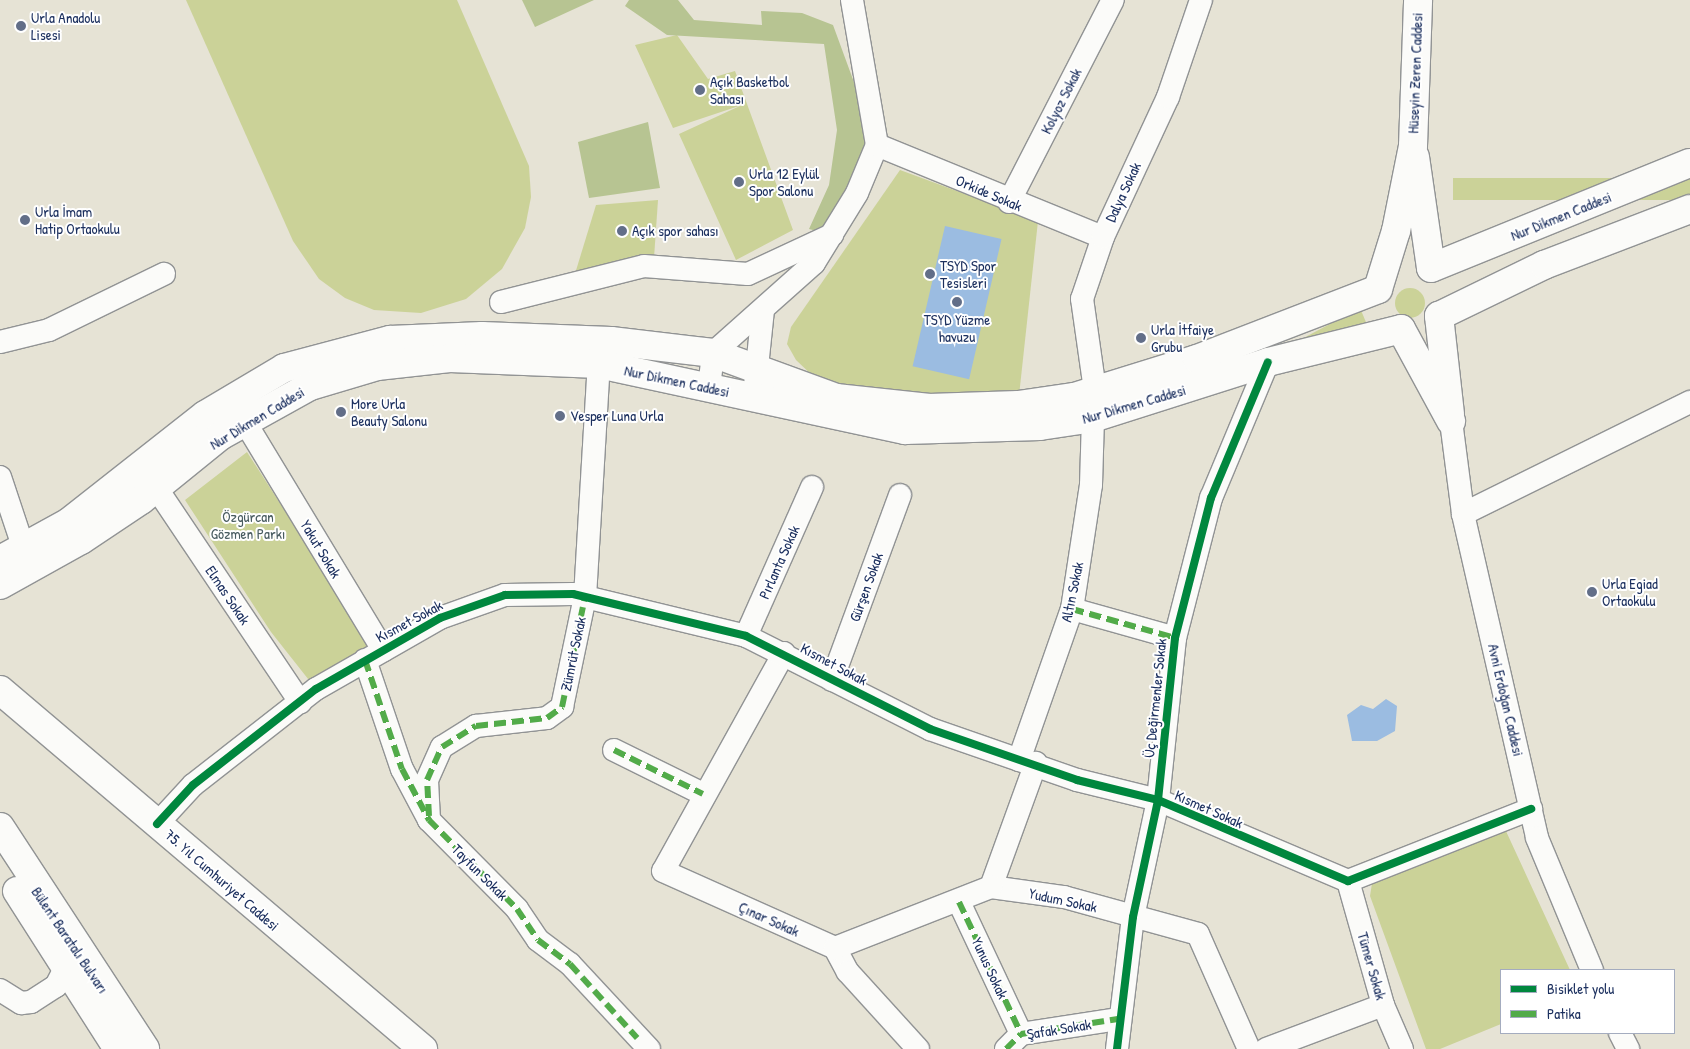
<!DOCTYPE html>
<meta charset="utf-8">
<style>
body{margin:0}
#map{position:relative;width:1690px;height:1049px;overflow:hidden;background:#e6e3d5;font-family:"Patrick Hand",sans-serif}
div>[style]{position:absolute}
.green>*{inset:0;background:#cbd298;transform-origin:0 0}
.round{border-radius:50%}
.forest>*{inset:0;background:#b7c492}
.water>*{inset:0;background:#9bbce1;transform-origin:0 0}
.roads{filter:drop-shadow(1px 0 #919394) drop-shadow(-1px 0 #919394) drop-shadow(0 1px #919394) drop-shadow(0 -1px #919394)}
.street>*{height:22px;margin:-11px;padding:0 11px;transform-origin:11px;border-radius:11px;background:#fbfbf9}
.secondary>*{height:28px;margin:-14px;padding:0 14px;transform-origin:14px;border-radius:14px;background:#fbfbf9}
.quiet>*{height:6px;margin-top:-3px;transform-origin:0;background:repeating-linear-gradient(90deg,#52ab49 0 12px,transparent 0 18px)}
.cycleway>*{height:8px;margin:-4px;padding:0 4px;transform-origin:4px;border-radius:4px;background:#00873e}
.dots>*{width:14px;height:14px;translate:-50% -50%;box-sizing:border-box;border:2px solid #fff;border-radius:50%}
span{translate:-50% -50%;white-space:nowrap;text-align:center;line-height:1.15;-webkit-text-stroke:4px #fff;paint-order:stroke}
.poi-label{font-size:15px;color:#1b2f5e}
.left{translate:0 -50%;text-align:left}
.street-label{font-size:15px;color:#1b2f5e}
.park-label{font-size:15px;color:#495c60}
.legend{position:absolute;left:1500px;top:969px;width:175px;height:65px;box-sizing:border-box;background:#fff;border:1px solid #a4acbf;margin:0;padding:6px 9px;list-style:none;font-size:15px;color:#1b2f5e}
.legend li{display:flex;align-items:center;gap:10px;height:25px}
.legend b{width:25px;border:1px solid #a4acbf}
</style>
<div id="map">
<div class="green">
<div style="clip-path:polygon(186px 0,457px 0,529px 166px,531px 197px,525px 228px,502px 269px,466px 299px,421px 313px,374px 310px,345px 298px,319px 279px,293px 241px)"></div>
<div style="clip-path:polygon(677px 35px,708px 79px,735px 71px,793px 230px,736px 260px,679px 134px,742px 105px,673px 128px,635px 45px)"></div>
<div style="clip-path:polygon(900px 170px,1038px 221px,1018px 405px,836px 398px,796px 360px,787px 344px,791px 327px)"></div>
<div style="left:1690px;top:178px;width:22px;height:237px;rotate:90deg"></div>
<div style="clip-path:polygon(658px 200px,654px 258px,574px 277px,596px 205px)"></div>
<div class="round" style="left:1395px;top:288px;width:30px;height:30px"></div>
<div style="clip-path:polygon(1360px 308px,1368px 327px,1296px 342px)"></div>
<div style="clip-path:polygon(247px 452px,341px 598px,383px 650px,316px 689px,271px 632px,185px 500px)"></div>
<div style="clip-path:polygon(1505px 829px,1570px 970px,1501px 970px,1501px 1024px,1440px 1049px,1426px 1049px,1370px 896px,1373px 877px)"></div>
</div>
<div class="forest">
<div style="clip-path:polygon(522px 0,594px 0,535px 27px)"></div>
<div style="clip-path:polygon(629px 0,678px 0,694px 20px,762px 25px,761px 11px,802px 13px,833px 25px,877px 145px,833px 235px,809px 229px,829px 185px,837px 130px,824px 44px,667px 35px,625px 6px)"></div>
<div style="clip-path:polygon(648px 122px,660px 188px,589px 198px,578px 142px)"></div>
</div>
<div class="water">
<div style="left:945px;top:226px;width:58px;height:144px;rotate:13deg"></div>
<div style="clip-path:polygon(1386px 699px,1397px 706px,1395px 731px,1377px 741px,1352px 741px,1347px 715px,1361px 705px,1373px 709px)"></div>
</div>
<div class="roads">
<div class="street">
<div style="left:877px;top:145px;width:244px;rotate:22.2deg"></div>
<div style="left:1009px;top:202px;width:227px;rotate:-62.8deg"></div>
<div style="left:501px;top:302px;width:147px;rotate:-14.1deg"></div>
<div style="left:644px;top:266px;width:104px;rotate:4.4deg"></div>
<div style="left:748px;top:274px;width:93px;rotate:-24.9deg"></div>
<div style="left:0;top:342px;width:50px;rotate:-13.8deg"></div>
<div style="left:49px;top:330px;width:128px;rotate:-26deg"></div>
<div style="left:755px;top:386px;width:76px;rotate:-84deg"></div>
<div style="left:709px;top:387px;width:34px;rotate:-83deg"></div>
<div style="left:713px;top:353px;width:135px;rotate:-41.7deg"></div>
<div style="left:814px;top:263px;width:82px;rotate:-58.4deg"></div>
<div style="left:857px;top:193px;width:52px;rotate:-67.4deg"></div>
<div style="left:877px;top:145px;width:147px;rotate:-99.8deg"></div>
<div style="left:1095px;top:390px;width:92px;rotate:-98.1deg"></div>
<div style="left:1082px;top:299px;width:65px;rotate:-71.3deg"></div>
<div style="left:1103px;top:237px;width:154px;rotate:-65.1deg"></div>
<div style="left:1168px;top:97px;width:102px;rotate:-71.2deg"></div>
<div style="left:1451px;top:421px;width:94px;rotate:82.6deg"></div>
<div style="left:1463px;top:514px;width:332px;rotate:77.1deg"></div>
<div style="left:1537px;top:838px;width:143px;rotate:67.4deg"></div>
<div style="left:245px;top:422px;width:267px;rotate:58.8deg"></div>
<div style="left:0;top:477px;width:76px;rotate:71.6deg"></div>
<div style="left:157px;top:489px;width:257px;rotate:56.1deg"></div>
<div style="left:1463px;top:514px;width:253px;rotate:-26.3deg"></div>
<div style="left:1072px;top:609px;width:107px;rotate:15.7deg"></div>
<div style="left:746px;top:636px;width:163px;rotate:-66.1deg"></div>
<div style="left:784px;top:653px;width:249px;rotate:119deg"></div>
<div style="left:663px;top:871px;width:188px;rotate:24.1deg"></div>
<div style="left:835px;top:948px;width:27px;rotate:62deg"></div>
<div style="left:848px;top:972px;width:104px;rotate:47.7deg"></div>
<div style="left:365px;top:660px;width:115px;rotate:71.3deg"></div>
<div style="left:402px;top:769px;width:58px;rotate:62.1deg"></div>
<div style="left:429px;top:820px;width:125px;rotate:45.3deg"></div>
<div style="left:517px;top:909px;width:37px;rotate:56deg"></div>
<div style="left:538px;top:940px;width:40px;rotate:37deg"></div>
<div style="left:570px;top:964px;width:116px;rotate:47.1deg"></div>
<div style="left:832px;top:680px;width:197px;rotate:-69.8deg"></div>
<div style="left:614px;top:750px;width:99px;rotate:26.3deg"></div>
<div style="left:1019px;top:760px;width:160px;rotate:-70.7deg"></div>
<div style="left:1072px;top:609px;width:125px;rotate:-81.3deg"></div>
<div style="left:1091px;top:485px;width:67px;rotate:-88.3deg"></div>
<div style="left:429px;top:820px;width:40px;rotate:-92.9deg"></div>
<div style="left:427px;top:780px;width:36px;rotate:-66deg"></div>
<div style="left:442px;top:747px;width:40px;rotate:-32deg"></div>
<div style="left:476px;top:726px;width:71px;rotate:-6.4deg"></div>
<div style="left:547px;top:718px;width:19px;rotate:-36deg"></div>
<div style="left:562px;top:707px;width:112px;rotate:-78.2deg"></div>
<div style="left:585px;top:597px;width:233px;rotate:-86.6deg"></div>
<div style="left:157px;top:824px;width:53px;rotate:-47.3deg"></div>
<div style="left:193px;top:785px;width:156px;rotate:-38deg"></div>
<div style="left:316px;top:689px;width:143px;rotate:-29.8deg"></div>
<div style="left:440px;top:618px;width:69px;rotate:-19.5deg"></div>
<div style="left:505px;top:595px;width:68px;rotate:-0.8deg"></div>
<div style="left:573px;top:594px;width:178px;rotate:13.6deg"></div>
<div style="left:746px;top:636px;width:206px;rotate:26.8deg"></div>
<div style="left:930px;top:729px;width:156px;rotate:19.1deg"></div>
<div style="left:1077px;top:780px;width:83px;rotate:13.9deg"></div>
<div style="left:1158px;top:800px;width:207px;rotate:23.1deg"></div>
<div style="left:1348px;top:881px;width:197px;rotate:-21.5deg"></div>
<div style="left:1348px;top:881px;width:129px;rotate:74.2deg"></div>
<div style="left:1383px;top:1005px;width:48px;rotate:66.6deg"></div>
<div style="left:991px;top:887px;width:74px;rotate:7.8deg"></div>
<div style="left:1064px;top:897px;width:139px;rotate:15.4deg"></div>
<div style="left:1198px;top:934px;width:126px;rotate:66.1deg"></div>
<div style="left:991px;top:887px;width:132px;rotate:-70.1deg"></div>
<div style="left:959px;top:902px;width:146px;rotate:64.8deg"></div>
<div style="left:835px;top:948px;width:168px;rotate:-21.4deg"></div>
<div style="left:0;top:990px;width:25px;rotate:32deg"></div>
<div style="left:21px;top:1003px;width:10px;rotate:-6deg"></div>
<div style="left:31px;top:1002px;width:30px;rotate:-33deg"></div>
<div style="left:56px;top:986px;width:18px;rotate:-63deg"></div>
<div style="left:1620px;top:1033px;width:18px;rotate:63deg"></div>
<div style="left:1006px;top:1049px;width:21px;rotate:-45deg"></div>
<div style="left:1021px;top:1034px;width:98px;rotate:-8.8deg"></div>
<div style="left:1117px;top:1049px;width:133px;rotate:-83.1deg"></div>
<div style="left:1133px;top:917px;width:120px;rotate:-77.9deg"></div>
<div style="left:1158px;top:800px;width:163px;rotate:-84deg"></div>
<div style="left:1175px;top:638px;width:145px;rotate:-75.6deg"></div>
<div style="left:1211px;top:498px;width:147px;rotate:-67.3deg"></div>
<div style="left:1266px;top:1049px;width:125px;rotate:-20.6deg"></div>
</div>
<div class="secondary">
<div style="left:1415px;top:157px;width:112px;rotate:81.8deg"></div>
<div style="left:1431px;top:268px;width:279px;rotate:-22.1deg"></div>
<div style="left:1450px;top:414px;width:99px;rotate:-96.4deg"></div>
<div style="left:1439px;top:316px;width:117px;rotate:-25.9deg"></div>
<div style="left:1544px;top:265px;width:156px;rotate:-21deg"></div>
<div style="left:0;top:560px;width:79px;rotate:-28.8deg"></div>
<div style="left:69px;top:522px;width:173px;rotate:-38.2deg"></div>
<div style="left:205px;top:415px;width:92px;rotate:-30.7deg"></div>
<div style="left:284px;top:368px;width:110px;rotate:-14.8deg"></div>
<div style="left:390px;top:340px;width:92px;rotate:-2.5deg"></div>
<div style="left:482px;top:336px;width:129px;rotate:2.2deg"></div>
<div style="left:611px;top:341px;width:103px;rotate:6.7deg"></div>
<div style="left:713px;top:353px;width:131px;rotate:20.1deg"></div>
<div style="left:836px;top:398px;width:94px;rotate:6.1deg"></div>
<div style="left:929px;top:408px;width:89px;rotate:-1.9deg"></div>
<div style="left:1018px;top:405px;width:57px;rotate:-8.1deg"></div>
<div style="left:1074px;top:397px;width:129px;rotate:-17.2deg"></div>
<div style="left:1197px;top:359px;width:194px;rotate:-21.1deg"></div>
<div style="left:1378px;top:289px;width:61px;rotate:-72.8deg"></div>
<div style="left:1396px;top:231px;width:87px;rotate:-78.7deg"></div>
<div style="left:1413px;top:146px;width:146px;rotate:-88deg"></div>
<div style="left:0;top:585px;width:93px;rotate:-29.1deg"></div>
<div style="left:81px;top:540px;width:72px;rotate:-33.7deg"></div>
<div style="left:141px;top:500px;width:102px;rotate:-39deg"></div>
<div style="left:220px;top:436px;width:103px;rotate:-29.1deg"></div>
<div style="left:310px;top:386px;width:70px;rotate:-16.6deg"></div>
<div style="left:377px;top:366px;width:73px;rotate:-6.3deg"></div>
<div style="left:450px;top:358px;width:149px;rotate:2.3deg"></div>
<div style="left:599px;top:364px;width:313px;rotate:12.2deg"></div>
<div style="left:905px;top:430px;width:135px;rotate:-1.7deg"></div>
<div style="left:1040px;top:426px;width:54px;rotate:-8.6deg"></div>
<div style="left:1093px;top:418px;width:184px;rotate:-17.7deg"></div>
<div style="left:1268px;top:362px;width:137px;rotate:-13.9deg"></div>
<div style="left:1401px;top:329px;width:105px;rotate:61.5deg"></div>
<div style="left:0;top:690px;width:555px;rotate:40.32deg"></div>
<div style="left:0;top:827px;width:265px;rotate:56.8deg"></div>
<div style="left:17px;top:891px;width:188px;rotate:57.4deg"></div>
</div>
</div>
<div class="quiet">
<div style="left:1072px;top:609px;width:107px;rotate:15.7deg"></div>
<div style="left:365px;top:660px;width:115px;rotate:71.3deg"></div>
<div style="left:402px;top:769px;width:58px;rotate:62.1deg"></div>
<div style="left:429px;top:820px;width:125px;rotate:45.3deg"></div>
<div style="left:517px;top:909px;width:37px;rotate:56deg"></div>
<div style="left:538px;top:940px;width:40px;rotate:37deg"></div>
<div style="left:570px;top:964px;width:100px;rotate:47.8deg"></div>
<div style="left:614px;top:750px;width:99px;rotate:26.3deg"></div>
<div style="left:429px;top:816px;width:36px;rotate:-93deg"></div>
<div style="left:427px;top:780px;width:36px;rotate:-66deg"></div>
<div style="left:442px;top:747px;width:40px;rotate:-32deg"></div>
<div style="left:476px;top:726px;width:71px;rotate:-6.4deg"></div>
<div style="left:547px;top:718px;width:19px;rotate:-36deg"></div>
<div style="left:562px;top:707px;width:112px;rotate:-78.2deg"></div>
<div style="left:959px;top:902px;width:146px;rotate:64.8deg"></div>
<div style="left:1006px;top:1049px;width:21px;rotate:-45deg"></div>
<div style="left:1021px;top:1034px;width:98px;rotate:-8.8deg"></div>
</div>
<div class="cycleway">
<div style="left:157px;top:824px;width:53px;rotate:-47.3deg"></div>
<div style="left:193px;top:785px;width:156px;rotate:-38deg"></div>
<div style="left:316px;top:689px;width:143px;rotate:-29.8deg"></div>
<div style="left:440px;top:618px;width:69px;rotate:-19.5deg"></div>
<div style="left:505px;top:595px;width:68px;rotate:-0.8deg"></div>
<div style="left:573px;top:594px;width:178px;rotate:13.6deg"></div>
<div style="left:746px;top:636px;width:206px;rotate:26.8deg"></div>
<div style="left:930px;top:729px;width:156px;rotate:19.1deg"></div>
<div style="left:1077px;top:780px;width:83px;rotate:13.9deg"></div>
<div style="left:1158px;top:800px;width:207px;rotate:23.1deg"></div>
<div style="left:1348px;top:881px;width:197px;rotate:-21.5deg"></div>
<div style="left:1117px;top:1049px;width:133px;rotate:-83.1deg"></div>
<div style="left:1133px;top:917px;width:120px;rotate:-77.9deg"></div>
<div style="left:1158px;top:800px;width:163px;rotate:-84deg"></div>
<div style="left:1175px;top:638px;width:145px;rotate:-75.6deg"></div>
<div style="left:1211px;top:498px;width:147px;rotate:-67.3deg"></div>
</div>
<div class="dots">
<div style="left:21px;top:26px;background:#626e88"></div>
<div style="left:700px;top:90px;background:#626e88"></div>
<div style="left:739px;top:182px;background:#626e88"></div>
<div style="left:25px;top:220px;background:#626e88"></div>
<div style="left:622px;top:231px;background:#626e88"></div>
<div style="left:930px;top:274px;background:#626e88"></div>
<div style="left:957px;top:302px;background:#626e88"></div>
<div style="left:1141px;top:338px;background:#626e88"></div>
<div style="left:341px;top:412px;background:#626e88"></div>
<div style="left:560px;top:416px;background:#626e88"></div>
<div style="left:1592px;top:592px;background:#626e88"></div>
</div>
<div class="poi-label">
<span class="left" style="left:31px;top:26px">Urla Anadolu<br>Lisesi</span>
<span class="left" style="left:710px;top:90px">Açık Basketbol<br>Sahası</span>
<span class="left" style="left:749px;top:182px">Urla 12 Eylül<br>Spor Salonu</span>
<span class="left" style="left:35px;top:220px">Urla İmam<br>Hatip Ortaokulu</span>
<span class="left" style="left:632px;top:231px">Açık spor sahası</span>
<span class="left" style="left:940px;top:274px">TSYD Spor<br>Tesisleri</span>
<span style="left:957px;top:328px">TSYD Yüzme<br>havuzu</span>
<span class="left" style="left:1151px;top:338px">Urla İtfaiye<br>Grubu</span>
<span class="left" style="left:351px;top:412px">More Urla<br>Beauty Salonu</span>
<span class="left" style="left:570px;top:416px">Vesper Luna Urla</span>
<span class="left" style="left:1602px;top:592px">Urla Egiad<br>Ortaokulu</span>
</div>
<div class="street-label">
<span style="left:1415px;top:73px;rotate:-88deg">Hüseyin Zeren Caddesi</span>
<span style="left:1061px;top:101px;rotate:-63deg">Kolyoz Sokak</span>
<span style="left:1123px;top:192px;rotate:-65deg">Dalya Sokak</span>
<span style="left:989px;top:193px;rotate:23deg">Orkide Sokak</span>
<span style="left:1561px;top:216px;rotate:-22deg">Nur Dikmen Caddesi</span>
<span style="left:677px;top:381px;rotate:12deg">Nur Dikmen Caddesi</span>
<span style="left:1134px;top:404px;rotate:-16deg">Nur Dikmen Caddesi</span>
<span style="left:257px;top:418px;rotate:-31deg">Nur Dikmen Caddesi</span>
<span style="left:321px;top:549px;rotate:59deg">Yakut Sokak</span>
<span style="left:779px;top:562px;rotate:-66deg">Pırlanta Sokak</span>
<span style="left:866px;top:587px;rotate:-70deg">Gürşen Sokak</span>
<span style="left:1072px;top:592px;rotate:-78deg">Altın Sokak</span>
<span style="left:228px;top:595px;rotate:56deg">Elmas Sokak</span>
<span style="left:409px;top:621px;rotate:-28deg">Kısmet Sokak</span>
<span style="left:573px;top:654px;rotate:-78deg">Zümrüt Sokak</span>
<span style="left:834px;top:664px;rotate:28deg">Kısmet Sokak</span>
<span style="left:1155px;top:698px;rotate:-84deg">Üç Değirmenler Sokak</span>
<span style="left:1506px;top:700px;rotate:77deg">Avni Erdoğan Caddesi</span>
<span style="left:1209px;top:809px;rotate:24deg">Kısmet Sokak</span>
<span style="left:480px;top:872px;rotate:45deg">Tayfun Sokak</span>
<span style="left:222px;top:880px;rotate:41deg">75. Yıl Cumhuriyet Caddesi</span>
<span style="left:1063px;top:900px;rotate:12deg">Yudum Sokak</span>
<span style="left:769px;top:919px;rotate:24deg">Çınar Sokak</span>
<span style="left:70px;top:940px;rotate:56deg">Bülent Baratalı Bulvarı</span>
<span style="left:1372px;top:966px;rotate:74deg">Tümer Sokak</span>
<span style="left:990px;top:968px;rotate:65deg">Yunus Sokak</span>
<span style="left:1059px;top:1029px;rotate:-9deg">Şafak Sokak</span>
</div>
<div class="park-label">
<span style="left:248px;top:525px">Özgürcan<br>Gözmen Parkı</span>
</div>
<ul class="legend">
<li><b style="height:6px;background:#00873e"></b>Bisiklet yolu</li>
<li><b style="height:6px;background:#52ab49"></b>Patika</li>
</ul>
</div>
